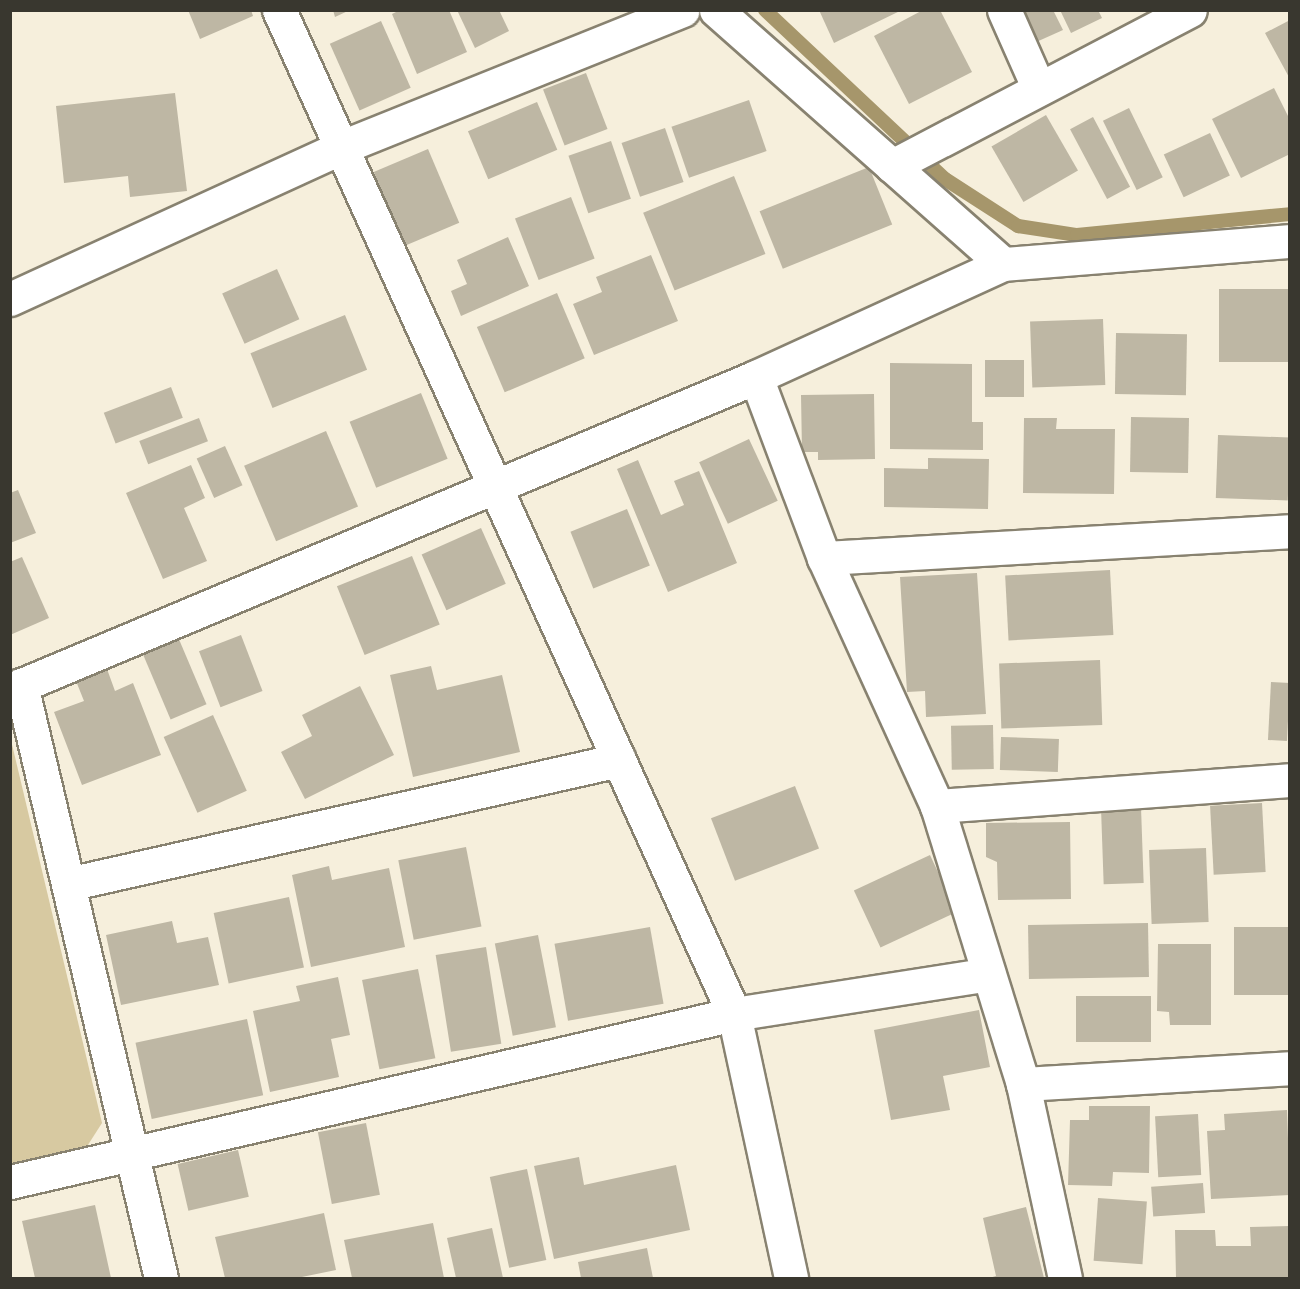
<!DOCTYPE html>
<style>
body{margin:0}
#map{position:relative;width:1300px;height:1289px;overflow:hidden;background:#f6efdc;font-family:Jost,sans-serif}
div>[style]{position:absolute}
.green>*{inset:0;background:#d7c9a1}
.stream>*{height:14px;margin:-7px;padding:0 7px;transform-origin:7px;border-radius:7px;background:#a6966b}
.building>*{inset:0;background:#beb7a4;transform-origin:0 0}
.roads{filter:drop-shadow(2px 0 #888270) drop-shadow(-2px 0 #888270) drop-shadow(0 2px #888270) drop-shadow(0 -2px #888270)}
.street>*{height:33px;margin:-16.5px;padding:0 16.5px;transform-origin:16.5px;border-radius:16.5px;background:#fff}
span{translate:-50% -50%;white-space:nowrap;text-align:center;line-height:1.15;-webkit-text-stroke:5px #fff;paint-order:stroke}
.frame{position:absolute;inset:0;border:12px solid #39372f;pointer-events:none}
</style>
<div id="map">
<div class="green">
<div style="clip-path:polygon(10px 736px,102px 1123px,86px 1148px,10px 1166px)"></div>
</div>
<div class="stream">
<div style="left:765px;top:10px;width:247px;rotate:43.2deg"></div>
<div style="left:945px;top:179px;width:87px;rotate:32.8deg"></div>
<div style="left:1018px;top:226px;width:60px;rotate:8.7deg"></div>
<div style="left:1077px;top:235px;width:214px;rotate:-5.6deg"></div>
</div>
<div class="building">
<div style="clip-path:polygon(188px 10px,251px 10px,253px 16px,200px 39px)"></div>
<div style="clip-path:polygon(333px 10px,350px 10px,335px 17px)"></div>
<div style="clip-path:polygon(400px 10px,449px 10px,467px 52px,417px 74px,392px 14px)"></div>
<div style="clip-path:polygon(457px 10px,499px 10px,509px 31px,475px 48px)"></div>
<div style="clip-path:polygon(819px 10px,902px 10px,834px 43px)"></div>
<div style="clip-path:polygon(923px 10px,940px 10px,972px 72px,909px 104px,874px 36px)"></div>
<div style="clip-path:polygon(1018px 10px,1053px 10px,1063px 30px,1034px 43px)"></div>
<div style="clip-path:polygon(1060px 10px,1098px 10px,1102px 18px,1071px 33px)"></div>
<div style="clip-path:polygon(1290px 20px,1290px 79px,1265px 33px)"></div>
<div style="left:381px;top:21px;width:73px;height:56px;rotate:66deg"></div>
<div style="left:586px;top:73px;width:60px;height:46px;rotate:69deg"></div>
<div style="clip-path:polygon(1274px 88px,1290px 120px,1290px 154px,1241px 178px,1212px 119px)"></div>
<div style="clip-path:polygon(175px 93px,187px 191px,130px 197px,128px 176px,64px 183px,56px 106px)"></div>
<div style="left:749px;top:100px;width:54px;height:82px;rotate:71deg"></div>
<div style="left:537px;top:102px;width:52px;height:75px;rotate:67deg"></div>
<div style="left:1129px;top:108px;width:77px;height:29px;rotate:64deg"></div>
<div style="left:1046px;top:115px;width:64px;height:63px;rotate:60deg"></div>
<div style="left:1093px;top:117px;width:79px;height:26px;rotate:62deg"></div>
<div style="left:665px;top:128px;width:57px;height:46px;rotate:71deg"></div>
<div style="left:1210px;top:133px;width:47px;height:51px;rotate:65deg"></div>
<div style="left:611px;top:141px;width:61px;height:45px;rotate:71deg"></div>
<div style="left:428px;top:149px;width:80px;height:59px;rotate:67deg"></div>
<div style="left:869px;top:167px;width:62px;height:118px;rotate:68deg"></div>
<div style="left:734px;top:176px;width:84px;height:98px;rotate:68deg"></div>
<div style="left:571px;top:197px;width:66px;height:60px;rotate:69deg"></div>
<div style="clip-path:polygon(508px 237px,529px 286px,461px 316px,451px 291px,467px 284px,457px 260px)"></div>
<div style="clip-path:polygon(651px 255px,678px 321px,594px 355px,573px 304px,602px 292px,596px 277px)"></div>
<div style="left:277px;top:269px;width:55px;height:60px;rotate:66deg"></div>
<div style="left:1290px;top:289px;width:73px;height:71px;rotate:90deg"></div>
<div style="left:557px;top:293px;width:71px;height:87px;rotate:67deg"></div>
<div style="left:345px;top:315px;width:59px;height:102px;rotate:68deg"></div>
<div style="left:1103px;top:319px;width:66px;height:73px;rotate:88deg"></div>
<div style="left:1116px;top:333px;width:71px;height:61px;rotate:1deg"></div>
<div style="left:985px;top:360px;width:39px;height:37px"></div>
<div style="clip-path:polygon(890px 363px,972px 364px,972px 422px,983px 422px,983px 450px,890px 449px)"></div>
<div style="left:171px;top:387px;width:33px;height:72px;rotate:69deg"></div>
<div style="left:421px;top:393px;width:71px;height:77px;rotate:68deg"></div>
<div style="clip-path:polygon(874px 394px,875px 459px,818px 460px,818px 452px,802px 452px,801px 395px)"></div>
<div style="left:1131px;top:417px;width:58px;height:55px;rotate:1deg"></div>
<div style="left:199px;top:418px;width:25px;height:64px;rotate:69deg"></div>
<div style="clip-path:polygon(1024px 418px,1057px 418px,1056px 429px,1115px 429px,1114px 494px,1023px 493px)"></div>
<div style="left:326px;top:431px;width:82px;height:89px;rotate:67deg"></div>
<div style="left:1218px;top:435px;width:72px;height:63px;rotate:2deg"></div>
<div style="left:749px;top:439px;width:68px;height:55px;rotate:65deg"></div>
<div style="left:225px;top:446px;width:43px;height:31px;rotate:66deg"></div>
<div style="clip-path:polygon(928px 458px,989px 459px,988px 509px,884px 507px,884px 468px,928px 469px)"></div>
<div style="clip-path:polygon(638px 460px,661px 515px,684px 505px,674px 481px,699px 471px,737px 563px,668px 592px,617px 469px)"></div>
<div style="clip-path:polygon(191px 465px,205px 498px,184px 508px,207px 561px,163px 579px,126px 493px)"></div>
<div style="clip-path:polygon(18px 490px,36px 533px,10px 543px,10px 493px)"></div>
<div style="left:627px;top:509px;width:61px;height:61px;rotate:68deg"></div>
<div style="left:481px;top:528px;width:61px;height:65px;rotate:66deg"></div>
<div style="left:412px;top:556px;width:74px;height:81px;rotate:68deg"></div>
<div style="clip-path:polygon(22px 557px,49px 618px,10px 635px,10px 562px)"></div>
<div style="left:1110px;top:570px;width:65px;height:105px;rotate:87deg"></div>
<div style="clip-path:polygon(977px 573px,986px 714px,926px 717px,925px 691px,907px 692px,900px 577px)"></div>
<div style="left:241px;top:635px;width:60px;height:45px;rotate:69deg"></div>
<div style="left:178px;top:637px;width:73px;height:39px;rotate:67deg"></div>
<div style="left:1100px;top:660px;width:65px;height:101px;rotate:88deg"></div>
<div style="clip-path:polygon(431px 666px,437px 690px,502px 675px,520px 752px,413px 777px,390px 675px)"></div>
<div style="clip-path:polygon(107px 669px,115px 691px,133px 683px,161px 755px,82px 785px,54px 712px,84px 701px,76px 681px)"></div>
<div style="left:1271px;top:682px;width:19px;height:58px;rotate:3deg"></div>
<div style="clip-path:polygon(360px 686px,394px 755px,305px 799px,281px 752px,312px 736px,302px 715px)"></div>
<div style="left:213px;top:715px;width:83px;height:54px;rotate:66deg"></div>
<div style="left:993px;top:725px;width:44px;height:42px;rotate:89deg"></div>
<div style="left:1001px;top:737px;width:58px;height:33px;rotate:2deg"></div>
<div style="left:795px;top:786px;width:67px;height:90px;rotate:69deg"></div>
<div style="left:1262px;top:803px;width:69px;height:52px;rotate:87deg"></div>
<div style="left:1141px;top:807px;width:76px;height:40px;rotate:88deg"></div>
<div style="clip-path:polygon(1070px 822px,1071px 899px,998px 900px,997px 862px,986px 857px,986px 823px)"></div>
<div style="left:466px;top:847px;width:81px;height:69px;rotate:79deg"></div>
<div style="left:1206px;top:848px;width:74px;height:57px;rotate:88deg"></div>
<div style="left:930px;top:855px;width:63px;height:84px;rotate:65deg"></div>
<div style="clip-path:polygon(329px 866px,332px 880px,389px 868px,405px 947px,311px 967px,292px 875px)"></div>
<div style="left:289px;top:897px;width:72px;height:77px;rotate:78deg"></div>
<div style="clip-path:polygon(172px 921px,177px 943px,208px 937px,219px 985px,121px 1005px,106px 935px)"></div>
<div style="left:1148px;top:923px;width:54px;height:120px;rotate:89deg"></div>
<div style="left:650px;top:927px;width:78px;height:97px;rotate:80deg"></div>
<div style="left:1290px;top:927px;width:68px;height:56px;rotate:90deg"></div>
<div style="left:538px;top:935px;width:94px;height:44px;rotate:79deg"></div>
<div style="clip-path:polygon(1158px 944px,1211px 944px,1211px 1025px,1170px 1025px,1169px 1012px,1157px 1011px)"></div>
<div style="left:486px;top:947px;width:98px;height:51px;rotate:81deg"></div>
<div style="left:418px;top:969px;width:91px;height:57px;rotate:79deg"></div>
<div style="clip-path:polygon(338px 977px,350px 1035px,331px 1039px,339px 1077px,270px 1092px,253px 1011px,300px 1001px,296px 986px)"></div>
<div style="left:1076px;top:996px;width:75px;height:46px"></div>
<div style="clip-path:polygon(979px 1010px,990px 1067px,943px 1076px,950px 1110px,891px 1120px,874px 1030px)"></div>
<div style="left:247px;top:1019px;width:78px;height:114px;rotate:78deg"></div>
<div style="clip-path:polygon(1089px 1106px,1150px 1106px,1149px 1173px,1113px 1172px,1112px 1186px,1068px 1185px,1070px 1120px,1089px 1120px)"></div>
<div style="clip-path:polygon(1287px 1110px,1290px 1195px,1211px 1199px,1207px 1131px,1225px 1130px,1224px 1114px)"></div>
<div style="left:1198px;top:1114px;width:61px;height:43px;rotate:87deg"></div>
<div style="left:366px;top:1123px;width:73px;height:49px;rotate:79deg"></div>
<div style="left:238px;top:1150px;width:48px;height:62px;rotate:77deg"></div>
<div style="clip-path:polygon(579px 1157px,584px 1185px,676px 1165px,690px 1230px,554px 1259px,534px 1166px)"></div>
<div style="left:527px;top:1169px;width:93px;height:38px;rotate:78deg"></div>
<div style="left:1203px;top:1183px;width:30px;height:52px;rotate:86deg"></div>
<div style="left:1098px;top:1198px;width:49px;height:63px;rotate:4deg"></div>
<div style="clip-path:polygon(95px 1205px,111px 1278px,35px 1278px,22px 1221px)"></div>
<div style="clip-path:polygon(1026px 1207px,1044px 1278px,989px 1278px,996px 1276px,983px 1218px)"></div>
<div style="clip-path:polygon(324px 1213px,336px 1270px,297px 1278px,225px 1278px,215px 1237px)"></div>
<div style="clip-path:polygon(433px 1223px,444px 1278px,352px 1278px,344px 1240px)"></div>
<div style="clip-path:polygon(1290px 1226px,1290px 1278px,1176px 1278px,1175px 1230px,1215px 1230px,1216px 1246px,1251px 1246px,1250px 1227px)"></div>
<div style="clip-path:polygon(492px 1228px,503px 1278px,456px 1278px,447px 1238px)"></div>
<div style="clip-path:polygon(647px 1248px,653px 1278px,581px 1278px,578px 1262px)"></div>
</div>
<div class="roads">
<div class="street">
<div style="left:279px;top:10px;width:1102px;rotate:65.62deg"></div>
<div style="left:734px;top:1014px;width:270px;rotate:77.8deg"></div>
<div style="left:716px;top:10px;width:383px;rotate:41.5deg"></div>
<div style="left:1004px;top:10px;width:86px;rotate:66.1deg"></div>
<div style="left:892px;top:166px;width:336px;rotate:-27.6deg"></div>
<div style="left:10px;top:299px;width:365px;rotate:-24.6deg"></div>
<div style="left:342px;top:147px;width:367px;rotate:-21.9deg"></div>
<div style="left:756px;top:377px;width:193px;rotate:69.4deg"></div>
<div style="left:824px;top:558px;width:273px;rotate:65.5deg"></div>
<div style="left:937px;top:806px;width:291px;rotate:72.8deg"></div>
<div style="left:1023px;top:1084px;width:198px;rotate:77.8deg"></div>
<div style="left:824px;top:558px;width:467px;rotate:-3.3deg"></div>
<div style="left:21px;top:685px;width:609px;rotate:76.72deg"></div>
<div style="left:10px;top:690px;width:809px;rotate:-22.76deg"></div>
<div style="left:756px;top:377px;width:272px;rotate:-24.6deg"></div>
<div style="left:1003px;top:264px;width:288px;rotate:-4.6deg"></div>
<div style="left:937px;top:806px;width:354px;rotate:-4.2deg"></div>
<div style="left:68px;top:884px;width:565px;rotate:-12.68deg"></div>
<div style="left:1023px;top:1084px;width:267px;rotate:-3.4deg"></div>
<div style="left:10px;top:1182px;width:743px;rotate:-13.06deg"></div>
<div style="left:734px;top:1014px;width:257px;rotate:-8.9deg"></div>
</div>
</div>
<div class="frame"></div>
</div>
